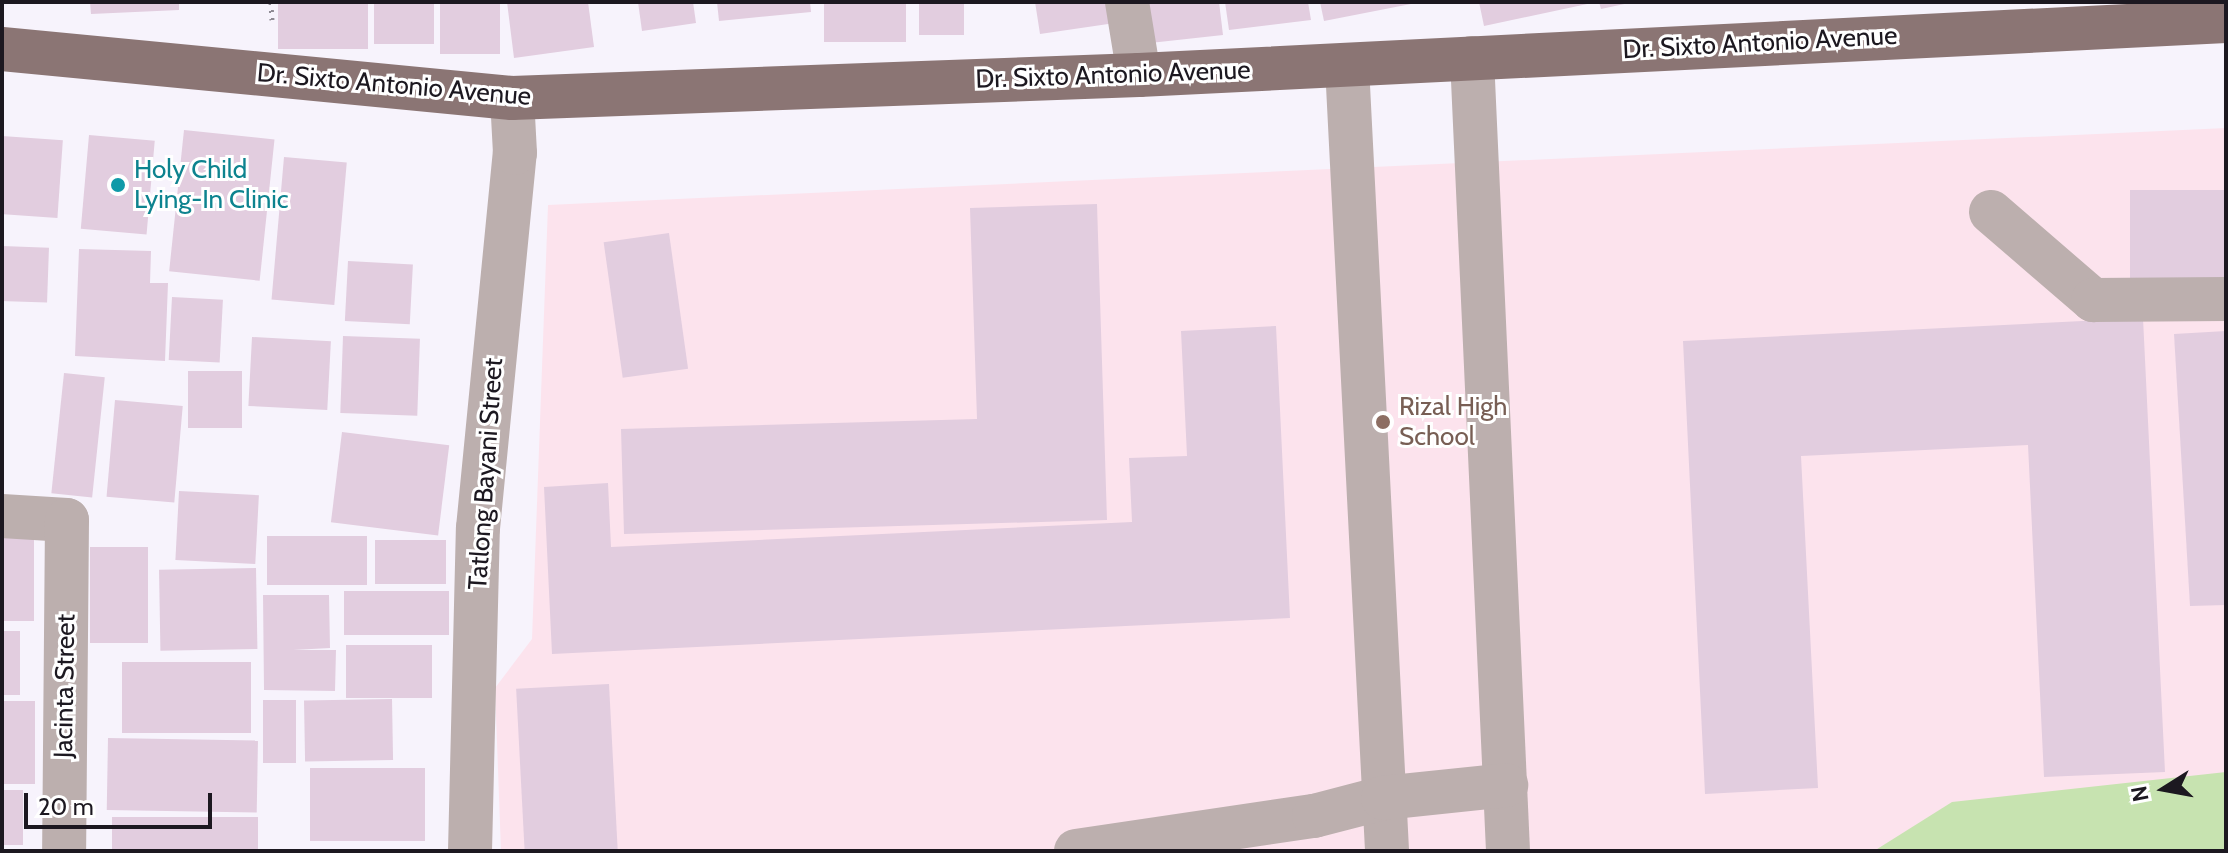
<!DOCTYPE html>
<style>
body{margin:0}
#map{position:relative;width:2228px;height:853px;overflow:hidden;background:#f7f3fc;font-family:Cabin,sans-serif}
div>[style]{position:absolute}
.education>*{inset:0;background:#fce3ed}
.green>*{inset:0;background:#c7e3b0}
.building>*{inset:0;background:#e2cddf;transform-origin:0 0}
.path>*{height:5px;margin-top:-2.5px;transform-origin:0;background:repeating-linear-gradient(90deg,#8f8b94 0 2px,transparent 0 8px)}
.minor>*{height:44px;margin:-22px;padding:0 22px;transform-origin:22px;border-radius:22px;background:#bcafae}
.major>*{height:44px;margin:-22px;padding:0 22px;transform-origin:22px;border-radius:22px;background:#8b7574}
.dots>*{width:22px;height:22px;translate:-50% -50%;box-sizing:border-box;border:4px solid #fff;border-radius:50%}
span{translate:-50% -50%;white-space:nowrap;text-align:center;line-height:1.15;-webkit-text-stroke:6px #fff;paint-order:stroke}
.street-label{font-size:26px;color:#1c1820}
.culture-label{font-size:26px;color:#0d838f}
.left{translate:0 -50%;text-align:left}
.education-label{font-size:26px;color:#785e54}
.frame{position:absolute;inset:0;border:4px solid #1c1820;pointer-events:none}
.north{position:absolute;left:2124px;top:749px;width:80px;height:80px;-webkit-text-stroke:6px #fff;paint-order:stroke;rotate:259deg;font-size:22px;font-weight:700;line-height:32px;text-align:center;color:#1c1820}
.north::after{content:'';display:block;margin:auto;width:28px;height:36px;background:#1c1820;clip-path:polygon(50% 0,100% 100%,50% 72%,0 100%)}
.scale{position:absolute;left:24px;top:793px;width:188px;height:36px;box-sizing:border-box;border:4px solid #1c1820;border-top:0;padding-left:10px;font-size:24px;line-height:28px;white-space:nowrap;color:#1c1820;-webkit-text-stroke:6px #fff;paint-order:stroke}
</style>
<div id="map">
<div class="education">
<div style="clip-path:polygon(2226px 128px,2226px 851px,501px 851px,495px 688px,532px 639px,548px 205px)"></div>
</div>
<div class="green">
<div style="clip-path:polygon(2226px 772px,2226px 851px,1874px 851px,1952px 802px)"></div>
</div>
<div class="building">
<div style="clip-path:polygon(90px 2px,179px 2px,179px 10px,91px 14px)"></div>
<div style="left:278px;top:2px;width:90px;height:47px"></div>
<div style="left:374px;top:2px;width:60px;height:42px"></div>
<div style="left:440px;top:2px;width:60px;height:52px"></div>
<div style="clip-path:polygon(507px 2px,588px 2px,594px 47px,514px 58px)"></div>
<div style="clip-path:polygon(638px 2px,693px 2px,696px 23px,642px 31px)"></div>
<div style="clip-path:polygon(717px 2px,810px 2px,811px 12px,719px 21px)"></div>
<div style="left:824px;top:2px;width:82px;height:40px"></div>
<div style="left:919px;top:2px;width:45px;height:33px"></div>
<div style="clip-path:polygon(1035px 2px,1111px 2px,1115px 23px,1040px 34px)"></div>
<div style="clip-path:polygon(1145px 2px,1219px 2px,1223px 35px,1150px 43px)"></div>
<div style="clip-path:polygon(1225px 2px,1308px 2px,1311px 20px,1229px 30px)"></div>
<div style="clip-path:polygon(1320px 2px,1416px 2px,1416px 3px,1324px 21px)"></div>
<div style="clip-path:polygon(1479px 2px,1592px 2px,1592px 3px,1484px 26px)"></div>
<div style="clip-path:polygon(1599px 2px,1629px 2px,1629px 3px,1601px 9px)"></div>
<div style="left:184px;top:130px;width:91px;height:142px;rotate:6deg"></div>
<div style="left:89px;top:135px;width:66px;height:94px;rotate:5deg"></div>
<div style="left:2px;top:136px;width:61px;height:78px;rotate:4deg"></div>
<div style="left:284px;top:157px;width:63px;height:143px;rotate:5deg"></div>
<div style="left:2226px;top:190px;width:92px;height:96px;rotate:90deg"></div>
<div style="clip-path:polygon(1097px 204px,1107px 520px,624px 534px,621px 429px,977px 419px,970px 208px)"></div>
<div style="left:669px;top:233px;width:137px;height:66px;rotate:82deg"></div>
<div style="left:2px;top:246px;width:47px;height:55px;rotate:2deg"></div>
<div style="clip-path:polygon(79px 249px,151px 251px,150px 283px,168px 283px,165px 361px,75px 356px)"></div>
<div style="left:348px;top:261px;width:65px;height:60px;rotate:3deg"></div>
<div style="left:172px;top:297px;width:51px;height:63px;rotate:3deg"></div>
<div style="clip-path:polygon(2143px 318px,2165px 772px,2044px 777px,2028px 445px,1801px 456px,1818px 788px,1705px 794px,1683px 341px)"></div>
<div style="clip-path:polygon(1276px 326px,1290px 618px,552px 654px,544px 487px,608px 483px,611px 547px,1132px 522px,1129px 458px,1187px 456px,1181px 331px)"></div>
<div style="clip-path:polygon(2226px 331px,2226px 605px,2190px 606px,2174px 334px)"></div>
<div style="left:343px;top:336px;width:77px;height:77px;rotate:2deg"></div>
<div style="left:252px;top:337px;width:79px;height:69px;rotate:3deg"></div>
<div style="left:188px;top:371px;width:54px;height:57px"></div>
<div style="left:64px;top:373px;width:41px;height:121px;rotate:6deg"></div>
<div style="left:115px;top:400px;width:68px;height:97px;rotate:5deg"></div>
<div style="left:342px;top:432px;width:108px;height:91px;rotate:7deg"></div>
<div style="left:179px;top:491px;width:80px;height:69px;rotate:3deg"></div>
<div style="left:2px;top:533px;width:32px;height:88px"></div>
<div style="left:267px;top:536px;width:100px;height:49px"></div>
<div style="left:375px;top:540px;width:71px;height:44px"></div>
<div style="left:90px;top:547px;width:58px;height:96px"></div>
<div style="left:256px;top:568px;width:81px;height:97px;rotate:89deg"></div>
<div style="left:449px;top:591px;width:44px;height:105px;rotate:90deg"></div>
<div style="clip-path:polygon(263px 595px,329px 595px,330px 648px,293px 650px,336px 650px,335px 691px,264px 690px)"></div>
<div style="left:2px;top:631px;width:18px;height:64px"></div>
<div style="left:346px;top:645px;width:86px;height:53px"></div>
<div style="left:122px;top:662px;width:129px;height:71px"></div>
<div style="left:609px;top:684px;width:167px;height:93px;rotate:87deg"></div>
<div style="left:392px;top:699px;width:61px;height:88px;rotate:89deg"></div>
<div style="left:296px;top:700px;width:63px;height:33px;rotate:90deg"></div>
<div style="left:2px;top:701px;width:33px;height:83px"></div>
<div style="left:108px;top:738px;width:150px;height:72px;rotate:1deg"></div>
<div style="left:310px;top:768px;width:115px;height:73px"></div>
<div style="left:2px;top:790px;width:21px;height:55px"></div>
<div style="left:112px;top:817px;width:146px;height:34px"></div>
</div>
<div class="path">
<div style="left:271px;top:2px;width:18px;rotate:87deg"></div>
</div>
<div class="minor">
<div style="left:1127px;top:2px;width:74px;rotate:80.7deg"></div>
<div style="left:1472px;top:58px;width:794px;rotate:87.4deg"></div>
<div style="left:1347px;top:66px;width:786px;rotate:87.08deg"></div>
<div style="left:1991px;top:212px;width:135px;rotate:40.8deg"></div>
<div style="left:2093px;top:300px;width:133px;rotate:-0.4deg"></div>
<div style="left:2px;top:516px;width:65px;rotate:3.5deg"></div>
<div style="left:67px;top:520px;width:331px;rotate:90.5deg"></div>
<div style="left:470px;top:851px;width:323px;rotate:-88.6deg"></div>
<div style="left:478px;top:528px;width:377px;rotate:-84.4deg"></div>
<div style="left:515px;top:153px;width:55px;rotate:-93.1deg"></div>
<div style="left:1076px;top:851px;width:241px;rotate:-8.4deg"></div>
<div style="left:1314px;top:816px;width:71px;rotate:-14.6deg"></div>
<div style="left:1383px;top:798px;width:124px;rotate:-6deg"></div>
</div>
<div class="major">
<div style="left:2px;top:49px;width:512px;rotate:5.49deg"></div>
<div style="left:512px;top:98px;width:627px;rotate:-2.1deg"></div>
<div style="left:1139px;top:75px;width:1088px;rotate:-2.84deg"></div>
</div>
<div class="dots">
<div style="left:118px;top:185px;background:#0f9aa8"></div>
<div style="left:1383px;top:422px;background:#8d6e63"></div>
</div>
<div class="street-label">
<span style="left:1760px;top:43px;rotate:-3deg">Dr. Sixto Antonio Avenue</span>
<span style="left:1113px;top:75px;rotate:-2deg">Dr. Sixto Antonio Avenue</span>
<span style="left:394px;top:85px;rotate:5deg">Dr. Sixto Antonio Avenue</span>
<span style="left:486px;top:474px;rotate:-86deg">Tatlong Bayani Street</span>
<span style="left:65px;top:686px;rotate:-89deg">Jacinta Street</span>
</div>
<div class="culture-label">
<span class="left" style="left:134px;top:185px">Holy Child<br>Lying-In Clinic</span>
</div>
<div class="education-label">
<span class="left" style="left:1399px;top:422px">Rizal High<br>School</span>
</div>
<div class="frame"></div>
<div class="north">N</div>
<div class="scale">20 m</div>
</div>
